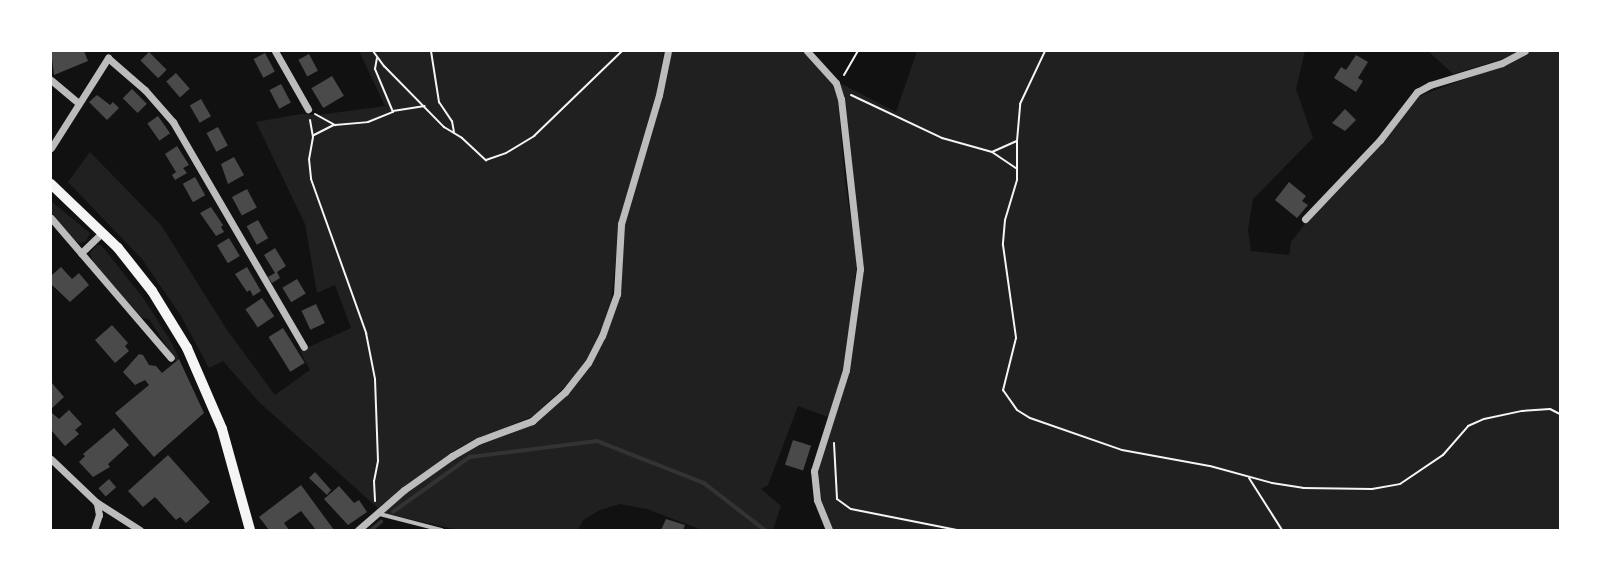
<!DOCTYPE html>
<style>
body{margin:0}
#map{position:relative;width:1611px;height:581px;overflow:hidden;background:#111;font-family:Signika,sans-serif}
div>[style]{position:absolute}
.green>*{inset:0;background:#202020}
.stream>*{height:3.5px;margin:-1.75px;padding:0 1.75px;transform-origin:1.75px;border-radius:1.75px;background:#333}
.building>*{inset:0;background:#4a4a4a;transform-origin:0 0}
.path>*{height:2px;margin:-1px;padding:0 1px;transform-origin:1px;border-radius:1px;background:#f5f5f5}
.service>*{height:3.5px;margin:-1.75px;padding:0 1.75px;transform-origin:1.75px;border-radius:1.75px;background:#bcbcbc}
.minor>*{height:7px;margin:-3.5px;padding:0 3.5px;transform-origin:3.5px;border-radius:3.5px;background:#bcbcbc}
.primary>*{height:10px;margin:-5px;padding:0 5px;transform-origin:5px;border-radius:5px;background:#f5f5f5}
span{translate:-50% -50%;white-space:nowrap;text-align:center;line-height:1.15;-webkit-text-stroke:6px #fff;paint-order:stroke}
.frame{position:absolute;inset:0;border:52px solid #fff;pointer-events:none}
</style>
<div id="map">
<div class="green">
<div style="clip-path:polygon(359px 51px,664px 51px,657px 91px,621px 214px,610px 311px,586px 361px,569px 383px,533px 416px,462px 446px,378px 508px,259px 402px,223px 361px,209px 368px,181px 316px,142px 259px,68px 182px,90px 152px,161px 225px,227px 330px,275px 395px,310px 370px,300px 351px,351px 328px,335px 285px,317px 293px,305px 224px,256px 122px,301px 114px,318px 115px,385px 106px)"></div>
<div style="clip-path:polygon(670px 51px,803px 51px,834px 86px,838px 99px,845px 181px,857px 260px,845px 367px,828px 417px,798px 406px,768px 485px,761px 489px,781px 506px,773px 530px,702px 530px,647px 509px,620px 504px,600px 510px,583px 520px,578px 530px,459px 530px,387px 514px,384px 511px,404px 494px,465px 451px,530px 425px,586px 371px,597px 354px,621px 291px,624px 226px,663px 91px)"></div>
<div style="clip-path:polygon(917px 51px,1305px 51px,1296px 89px,1313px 138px,1253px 199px,1248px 230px,1251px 251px,1289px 255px,1291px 242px,1316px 210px,1419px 96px,1511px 62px,1531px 51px,1560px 51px,1560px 530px,832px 530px,819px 492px,819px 462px,849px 372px,864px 267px,853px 195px,846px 107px,840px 83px,896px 112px)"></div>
<div style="clip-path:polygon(1428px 51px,1521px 51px,1506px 58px,1453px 74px)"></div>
<div style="clip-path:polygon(51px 201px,90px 233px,86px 241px,80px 243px,73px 240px,51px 213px)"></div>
<div style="clip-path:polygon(97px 245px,101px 245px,144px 299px,173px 345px,179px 359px,176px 361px,149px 319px,142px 318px,93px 262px,90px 253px)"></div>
</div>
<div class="stream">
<div style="left:393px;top:512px;width:95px;rotate:-35.5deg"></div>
<div style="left:470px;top:457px;width:128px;rotate:-7.2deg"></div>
<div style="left:597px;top:441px;width:115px;rotate:21.4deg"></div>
<div style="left:704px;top:483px;width:77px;rotate:37.6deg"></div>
<div style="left:371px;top:530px;width:13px;rotate:-39deg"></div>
</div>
<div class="building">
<div style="clip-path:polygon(51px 51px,84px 51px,88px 61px,54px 75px)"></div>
<div style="left:149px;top:52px;width:25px;height:12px;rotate:45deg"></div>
<div style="left:265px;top:53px;width:21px;height:13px;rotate:62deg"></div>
<div style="left:309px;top:54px;width:19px;height:12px;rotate:62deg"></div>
<div style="clip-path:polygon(1356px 55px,1368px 62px,1358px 78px,1363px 81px,1356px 92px,1334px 78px,1341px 67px,1346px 70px)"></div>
<div style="left:176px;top:73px;width:21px;height:13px;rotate:49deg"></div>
<div style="left:332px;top:76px;width:23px;height:24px;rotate:59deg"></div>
<div style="left:281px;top:84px;width:21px;height:13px;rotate:62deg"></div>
<div style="left:132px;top:89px;width:21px;height:13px;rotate:45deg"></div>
<div style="clip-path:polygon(97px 95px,110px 105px,113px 102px,119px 108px,107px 120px,89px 102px)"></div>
<div style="left:201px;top:99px;width:20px;height:13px;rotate:60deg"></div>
<div style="clip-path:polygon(1345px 109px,1356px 120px,1345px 131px,1332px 123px)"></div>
<div style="left:158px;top:116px;width:21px;height:13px;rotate:55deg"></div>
<div style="left:218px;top:127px;width:21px;height:13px;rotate:62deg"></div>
<div style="clip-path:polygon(177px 146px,189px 165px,183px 168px,187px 173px,175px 180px,172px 175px,176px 172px,165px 154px)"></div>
<div style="clip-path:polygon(234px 157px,244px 175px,228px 184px,221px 164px)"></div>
<div style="left:195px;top:177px;width:21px;height:14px;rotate:61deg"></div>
<div style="clip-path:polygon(1289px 182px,1306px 196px,1302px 201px,1308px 205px,1297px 218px,1275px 200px)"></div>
<div style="left:247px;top:189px;width:21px;height:17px;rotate:62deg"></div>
<div style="clip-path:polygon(211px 207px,223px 225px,221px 227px,224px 232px,216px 236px,200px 213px)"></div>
<div style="left:258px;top:220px;width:21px;height:13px;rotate:61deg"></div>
<div style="left:229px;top:238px;width:21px;height:14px;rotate:59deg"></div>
<div style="clip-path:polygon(275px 248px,286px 266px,277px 272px,280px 278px,272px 283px,268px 277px,275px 273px,264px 255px)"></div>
<div style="clip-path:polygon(61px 267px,72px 279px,79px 273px,89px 285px,70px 302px,51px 284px,51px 276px)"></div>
<div style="clip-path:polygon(247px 267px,261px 291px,253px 296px,250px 290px,247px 292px,235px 274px)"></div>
<div style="left:297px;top:279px;width:17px;height:17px;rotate:59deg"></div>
<div style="left:262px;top:298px;width:22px;height:20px;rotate:56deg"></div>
<div style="left:316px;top:304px;width:21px;height:16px;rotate:65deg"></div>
<div style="clip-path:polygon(112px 325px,128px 343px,125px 346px,129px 351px,115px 363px,95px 340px)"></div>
<div style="left:283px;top:328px;width:41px;height:17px;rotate:58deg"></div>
<div style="clip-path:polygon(139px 354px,143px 355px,149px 365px,156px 366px,162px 373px,179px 359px,204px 413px,154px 457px,115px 413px,149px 385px,145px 380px,135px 385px,123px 372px)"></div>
<div style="clip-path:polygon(51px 382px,64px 397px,51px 409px)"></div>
<div style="clip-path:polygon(69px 410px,82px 424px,75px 430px,79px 434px,65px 446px,51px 430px,51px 412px,59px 419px)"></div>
<div style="clip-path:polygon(114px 428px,129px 445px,108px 464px,110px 467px,93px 477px,79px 462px,85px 456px,83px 454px)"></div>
<div style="left:793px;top:440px;width:19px;height:26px;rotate:18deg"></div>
<div style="clip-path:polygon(168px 455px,210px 502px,186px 523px,180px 517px,176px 520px,155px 497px,143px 507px,128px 491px)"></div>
<div style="clip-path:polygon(315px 472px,331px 490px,327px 495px,309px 478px)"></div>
<div style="left:109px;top:479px;width:11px;height:14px;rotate:49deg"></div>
<div style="clip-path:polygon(301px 485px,334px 530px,316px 530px,301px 511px,284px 523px,289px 530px,269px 530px,259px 517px)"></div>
<div style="clip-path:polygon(339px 486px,354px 503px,359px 500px,367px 512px,348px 525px,324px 499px)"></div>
<div style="clip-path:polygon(666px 519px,685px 525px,683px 530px,661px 530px)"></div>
</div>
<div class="path">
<div style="left:373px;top:51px;width:19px;rotate:54deg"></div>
<div style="left:384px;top:66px;width:86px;rotate:45.5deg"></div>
<div style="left:444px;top:127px;width:21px;rotate:31deg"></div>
<div style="left:462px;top:138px;width:33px;rotate:43deg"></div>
<div style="left:486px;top:160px;width:21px;rotate:-19deg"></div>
<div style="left:506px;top:153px;width:33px;rotate:-31deg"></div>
<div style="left:534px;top:136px;width:122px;rotate:-44deg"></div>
<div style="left:431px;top:51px;width:52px;rotate:81.1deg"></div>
<div style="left:439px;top:102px;width:23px;rotate:56deg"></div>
<div style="left:452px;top:121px;width:11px;rotate:80deg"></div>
<div style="left:844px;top:75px;width:28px;rotate:-60deg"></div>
<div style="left:851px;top:95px;width:101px;rotate:25.3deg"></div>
<div style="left:942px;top:138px;width:52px;rotate:15.6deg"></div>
<div style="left:992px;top:152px;width:27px;rotate:-24deg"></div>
<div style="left:1017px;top:141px;width:37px;rotate:-85deg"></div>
<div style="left:1020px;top:104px;width:59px;rotate:-64.7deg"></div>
<div style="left:393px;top:111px;width:32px;rotate:-9deg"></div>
<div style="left:315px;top:114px;width:23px;rotate:29deg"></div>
<div style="left:335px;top:125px;width:33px;rotate:-5deg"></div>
<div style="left:368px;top:122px;width:27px;rotate:-22deg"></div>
<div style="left:393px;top:112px;width:47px;rotate:-112.7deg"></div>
<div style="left:375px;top:69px;width:11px;rotate:-80deg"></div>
<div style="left:310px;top:120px;width:17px;rotate:80deg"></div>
<div style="left:313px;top:137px;width:22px;rotate:100deg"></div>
<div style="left:309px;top:159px;width:20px;rotate:84deg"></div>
<div style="left:311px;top:179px;width:164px;rotate:70.3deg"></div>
<div style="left:366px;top:333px;width:47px;rotate:78.9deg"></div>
<div style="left:375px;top:379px;width:82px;rotate:87.9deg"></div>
<div style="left:378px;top:461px;width:20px;rotate:101deg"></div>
<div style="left:374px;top:481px;width:20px;rotate:87deg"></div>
<div style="left:314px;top:135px;width:22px;rotate:-27deg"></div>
<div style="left:1017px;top:141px;width:39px;rotate:90deg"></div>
<div style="left:1017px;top:180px;width:42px;rotate:106.7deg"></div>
<div style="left:1005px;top:220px;width:25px;rotate:95deg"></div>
<div style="left:1003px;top:245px;width:94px;rotate:82deg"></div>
<div style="left:1016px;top:338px;width:54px;rotate:104deg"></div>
<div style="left:1003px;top:390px;width:24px;rotate:55deg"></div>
<div style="left:1017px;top:410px;width:15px;rotate:32deg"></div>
<div style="left:1030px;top:418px;width:97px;rotate:19.2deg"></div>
<div style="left:1122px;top:450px;width:89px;rotate:10.3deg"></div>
<div style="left:1210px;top:466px;width:64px;rotate:15.3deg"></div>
<div style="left:1272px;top:483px;width:31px;rotate:9deg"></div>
<div style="left:1303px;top:488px;width:69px;rotate:0.8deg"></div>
<div style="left:1372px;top:489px;width:28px;rotate:-10deg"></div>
<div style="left:1400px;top:484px;width:52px;rotate:-34deg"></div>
<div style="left:1443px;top:455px;width:38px;rotate:-49deg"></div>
<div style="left:1468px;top:426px;width:17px;rotate:-24deg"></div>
<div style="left:1484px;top:419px;width:39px;rotate:-12deg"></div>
<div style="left:1522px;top:411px;width:28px;rotate:-4deg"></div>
<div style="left:1550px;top:409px;width:11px;rotate:27deg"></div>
<div style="left:992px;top:152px;width:30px;rotate:34deg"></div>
<div style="left:834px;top:443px;width:56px;rotate:86.9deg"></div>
<div style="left:837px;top:499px;width:17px;rotate:36deg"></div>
<div style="left:851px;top:509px;width:108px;rotate:11.2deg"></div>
<div style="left:1249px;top:478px;width:62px;rotate:57.6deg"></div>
</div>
<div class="service">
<div style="left:380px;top:514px;width:64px;rotate:14.5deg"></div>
</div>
<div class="minor">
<div style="left:275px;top:51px;width:67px;rotate:60.4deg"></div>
<div style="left:807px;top:51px;width:43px;rotate:47.8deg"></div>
<div style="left:836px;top:83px;width:17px;rotate:73deg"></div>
<div style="left:841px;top:99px;width:171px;rotate:83.6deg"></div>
<div style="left:860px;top:269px;width:102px;rotate:97.9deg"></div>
<div style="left:846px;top:370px;width:106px;rotate:107.6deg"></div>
<div style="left:814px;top:471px;width:29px;rotate:84deg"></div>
<div style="left:817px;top:500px;width:32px;rotate:68deg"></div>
<div style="left:51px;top:80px;width:35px;rotate:40deg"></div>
<div style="left:51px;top:148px;width:107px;rotate:-57.7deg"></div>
<div style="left:108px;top:58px;width:49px;rotate:40.9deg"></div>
<div style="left:145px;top:90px;width:43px;rotate:48.8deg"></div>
<div style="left:173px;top:122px;width:260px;rotate:59.8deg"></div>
<div style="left:51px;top:218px;width:184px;rotate:49.4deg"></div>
<div style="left:1305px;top:219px;width:109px;rotate:-46.5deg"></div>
<div style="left:1380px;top:140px;width:61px;rotate:-52.4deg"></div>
<div style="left:1417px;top:92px;width:15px;rotate:-28deg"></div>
<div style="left:1430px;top:85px;width:75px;rotate:-17deg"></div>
<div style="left:1502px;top:63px;width:26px;rotate:-28deg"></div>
<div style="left:81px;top:253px;width:30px;rotate:-44deg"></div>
<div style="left:51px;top:459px;width:62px;rotate:43.7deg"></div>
<div style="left:96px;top:502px;width:52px;rotate:32.5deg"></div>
<div style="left:94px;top:530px;width:16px;rotate:-72deg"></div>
<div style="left:99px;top:515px;width:11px;rotate:-100deg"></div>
<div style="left:358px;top:530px;width:61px;rotate:-41deg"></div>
<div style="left:404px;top:490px;width:59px;rotate:-35.3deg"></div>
<div style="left:452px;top:456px;width:30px;rotate:-30deg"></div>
<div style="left:478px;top:441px;width:58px;rotate:-20.3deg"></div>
<div style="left:532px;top:421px;width:44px;rotate:-41.3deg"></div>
<div style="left:565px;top:392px;width:37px;rotate:-52deg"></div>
<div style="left:588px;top:363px;width:30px;rotate:-63deg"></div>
<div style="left:602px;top:336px;width:45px;rotate:-70.3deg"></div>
<div style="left:617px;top:294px;width:70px;rotate:-86.7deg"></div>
<div style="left:621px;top:224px;width:134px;rotate:-73.6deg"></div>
<div style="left:659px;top:95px;width:45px;rotate:-78.4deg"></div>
</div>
<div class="primary">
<div style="left:51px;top:184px;width:93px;rotate:43.7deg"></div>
<div style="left:118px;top:248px;width:55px;rotate:51.7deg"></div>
<div style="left:152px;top:291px;width:67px;rotate:58.4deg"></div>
<div style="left:187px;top:348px;width:88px;rotate:66.6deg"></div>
<div style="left:222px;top:429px;width:105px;rotate:74.5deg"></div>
</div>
<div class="frame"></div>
</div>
